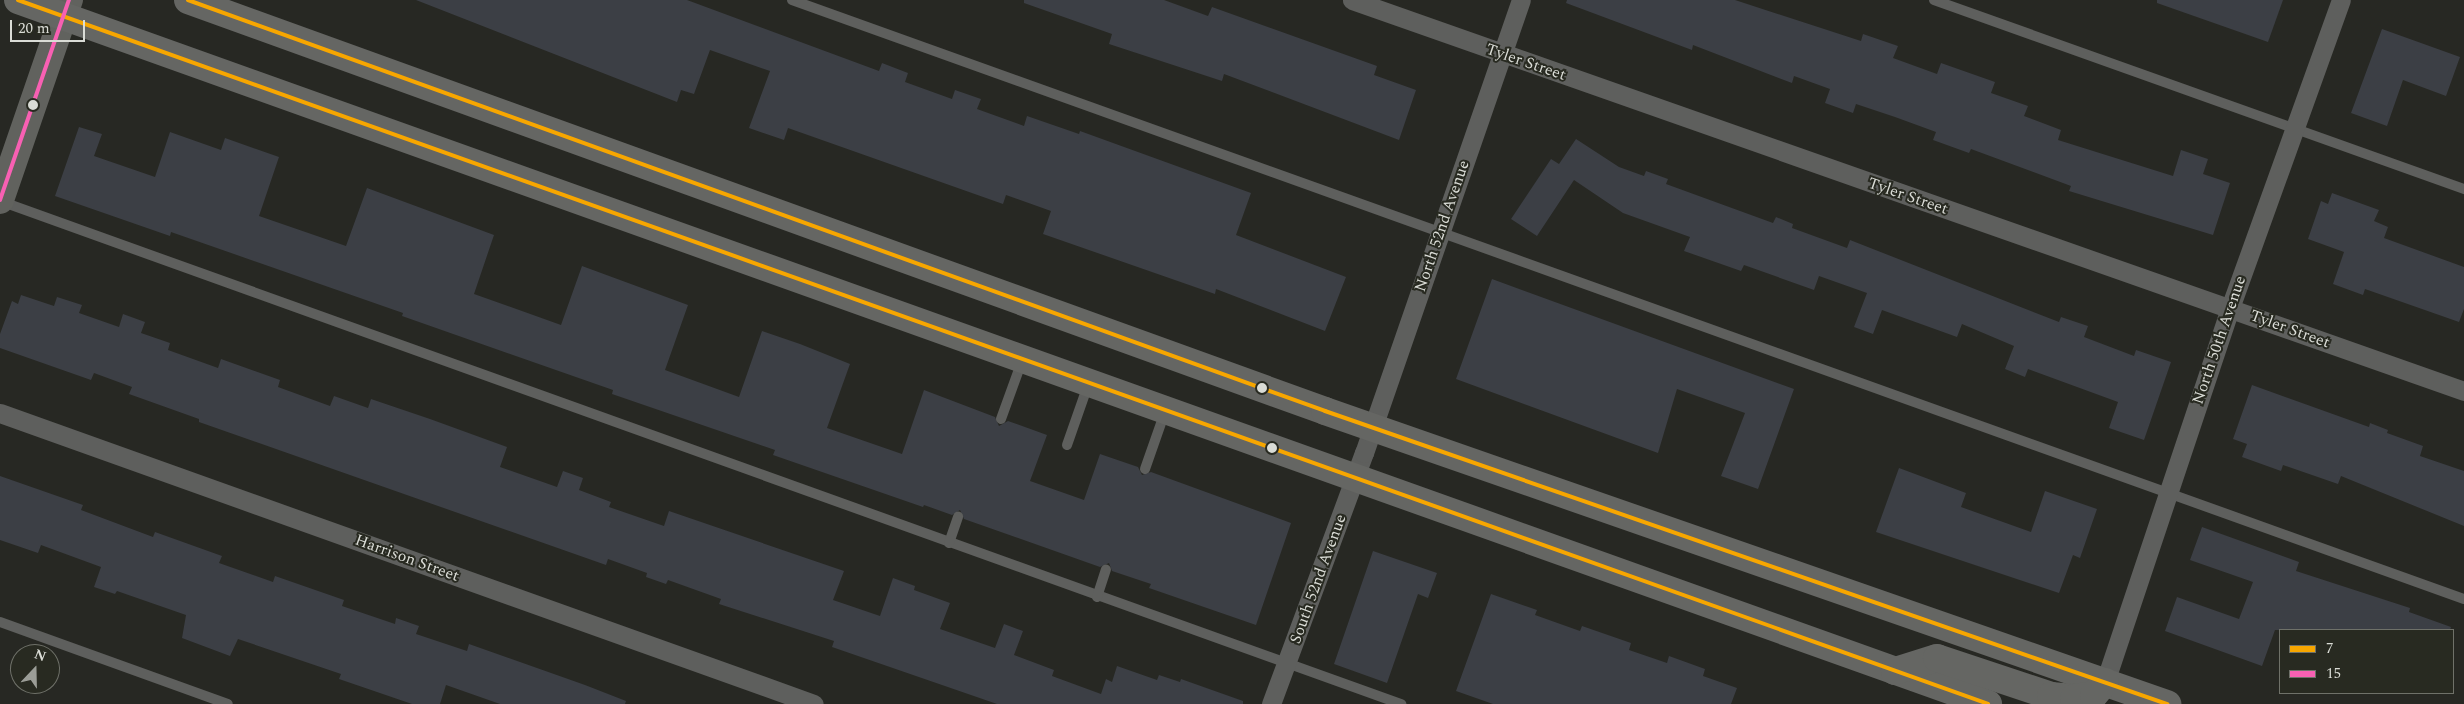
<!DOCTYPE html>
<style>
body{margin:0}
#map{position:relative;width:2464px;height:704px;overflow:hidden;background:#272823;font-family:Spectral,serif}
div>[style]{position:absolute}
.building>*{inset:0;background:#3c3f45}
.lane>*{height:10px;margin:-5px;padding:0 5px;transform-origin:5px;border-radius:5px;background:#5e5f5d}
.street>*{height:19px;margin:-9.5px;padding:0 9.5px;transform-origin:9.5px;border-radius:9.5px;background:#5e5f5d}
.secondary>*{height:28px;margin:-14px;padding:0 14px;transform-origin:14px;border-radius:14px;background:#61625e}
.highway>*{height:28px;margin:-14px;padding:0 14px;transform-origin:14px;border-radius:14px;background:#656663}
.bus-1>*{height:4px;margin:-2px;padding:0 2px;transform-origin:2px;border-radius:2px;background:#f7a600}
.bus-2>*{height:4px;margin:-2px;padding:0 2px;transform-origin:2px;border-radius:2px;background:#f860b3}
.dots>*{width:14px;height:14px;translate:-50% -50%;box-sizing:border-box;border:2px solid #282a21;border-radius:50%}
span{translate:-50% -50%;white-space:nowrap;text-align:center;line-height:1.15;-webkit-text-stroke:4px #282a21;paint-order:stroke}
.street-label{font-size:16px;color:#dadcd6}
.legend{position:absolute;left:2279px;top:629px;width:175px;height:65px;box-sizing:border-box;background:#282a21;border:1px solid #6f7169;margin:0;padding:6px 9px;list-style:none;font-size:15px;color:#dadcd6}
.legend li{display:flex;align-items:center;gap:10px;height:25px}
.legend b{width:25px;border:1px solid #6f7169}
.north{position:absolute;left:10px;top:644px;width:50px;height:50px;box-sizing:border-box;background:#282a21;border:1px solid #6f7169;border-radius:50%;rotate:21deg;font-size:14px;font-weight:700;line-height:20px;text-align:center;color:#dadcd6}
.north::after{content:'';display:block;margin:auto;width:18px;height:22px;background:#9b9d97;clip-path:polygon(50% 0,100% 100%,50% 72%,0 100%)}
.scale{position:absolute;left:10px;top:20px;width:75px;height:22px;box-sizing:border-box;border:2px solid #dadcd6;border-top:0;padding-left:6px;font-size:15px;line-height:18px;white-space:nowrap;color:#dadcd6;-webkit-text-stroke:4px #282a21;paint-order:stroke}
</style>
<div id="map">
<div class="building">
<div style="clip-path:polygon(416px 0,687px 0,879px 71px,882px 63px,908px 73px,905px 82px,952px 99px,955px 90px,981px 99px,977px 109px,1024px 126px,1027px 116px,1079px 134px,1080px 131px,1251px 193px,1236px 235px,1346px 277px,1325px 331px,1216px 289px,1215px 294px,1043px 234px,1051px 211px,1006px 195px,1003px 204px,788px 128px,784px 140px,749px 128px,770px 71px,710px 50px,694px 94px,681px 90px,677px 102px)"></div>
<div style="clip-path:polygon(1024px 0,1164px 0,1208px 16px,1212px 7px,1377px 66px,1374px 75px,1416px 90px,1399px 140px,1224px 74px,1222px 81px,1109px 44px,1112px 34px,1024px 3px)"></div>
<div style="clip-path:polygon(1567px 0,1735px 0,1861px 41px,1863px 34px,1898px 46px,1893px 58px,1937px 74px,1941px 63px,1995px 82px,1991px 93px,2028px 106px,2024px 116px,2061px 130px,2058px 140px,2173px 176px,2181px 150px,2208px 159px,2203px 174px,2230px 183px,2213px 235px,2069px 191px,2071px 186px,1971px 149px,1969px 153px,1933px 140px,1936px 132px,1895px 117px,1856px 104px,1853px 113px,1825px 103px,1830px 89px,1794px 76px,1792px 83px,1693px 45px,1692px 50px,1566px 3px)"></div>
<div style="clip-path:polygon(2157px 0,2283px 0,2268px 42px,2157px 3px)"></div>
<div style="clip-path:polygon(2382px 29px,2460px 57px,2446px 96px,2403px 80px,2387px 126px,2351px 113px)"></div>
<div style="clip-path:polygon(79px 127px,102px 134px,94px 156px,155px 177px,170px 132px,221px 150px,225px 138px,279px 157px,259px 216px,346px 246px,367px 188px,494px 235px,474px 294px,561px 325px,582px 266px,688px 305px,665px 370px,739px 397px,762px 331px,800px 344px,850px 364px,827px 428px,902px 454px,924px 390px,995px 417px,999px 426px,1008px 421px,1047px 435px,1030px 481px,1084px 500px,1100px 454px,1138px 467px,1142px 475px,1151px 472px,1291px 523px,1256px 625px,1149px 588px,1151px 584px,1112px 571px,1109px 563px,1100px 567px,964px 519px,960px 510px,952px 515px,924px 505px,923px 507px,773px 455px,775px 450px,612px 394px,613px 390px,402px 316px,403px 313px,171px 232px,170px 236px,55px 196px)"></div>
<div style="clip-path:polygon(1576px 139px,1619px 167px,1644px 176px,1646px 171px,1668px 179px,1666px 184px,1773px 223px,1776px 217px,1793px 224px,1792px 228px,1847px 248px,1850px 240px,2059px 322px,2061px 317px,2088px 326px,2084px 337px,2134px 356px,2136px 350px,2171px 362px,2144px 440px,2109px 428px,2118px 402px,2028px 369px,2025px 377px,2005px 369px,2014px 346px,1962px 324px,1957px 337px,1882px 310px,1873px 334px,1854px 327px,1867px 293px,1819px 276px,1814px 290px,1744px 265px,1741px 271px,1684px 251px,1690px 237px,1623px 213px,1574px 180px,1537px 236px,1511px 219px,1551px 159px,1559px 164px)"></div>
<div style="clip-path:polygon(2332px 193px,2379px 210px,2374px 221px,2388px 227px,2384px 238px,2464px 267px,2464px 309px,2459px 322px,2365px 289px,2363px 295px,2333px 284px,2344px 252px,2308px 239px,2321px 201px,2328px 204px)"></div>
<div style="clip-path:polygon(1492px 279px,1794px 389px,1758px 489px,1721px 476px,1745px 413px,1677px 389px,1658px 453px,1456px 379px)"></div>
<div style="clip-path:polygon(21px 295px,54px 306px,57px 297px,82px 305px,79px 313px,119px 327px,123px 314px,145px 322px,141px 333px,170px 343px,168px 350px,218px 368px,221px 359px,280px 380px,278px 387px,330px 406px,334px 396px,368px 408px,371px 399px,430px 419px,507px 447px,500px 467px,557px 487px,563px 471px,583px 478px,579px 490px,611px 502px,609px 507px,664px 526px,669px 511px,844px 571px,833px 600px,880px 616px,893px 578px,915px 586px,914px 590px,950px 603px,940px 629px,995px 648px,1004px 624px,1023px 631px,1014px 655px,1054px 670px,1052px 676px,1101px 694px,1106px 679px,1112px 682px,1117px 666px,1157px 680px,1159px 675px,1180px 682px,1181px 679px,1243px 701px,1243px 704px,997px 704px,832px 647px,834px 641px,719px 604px,721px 599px,668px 580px,666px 584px,646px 577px,647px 573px,608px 559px,606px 565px,199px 422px,199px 419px,129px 394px,132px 387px,94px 373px,91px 380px,0 348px,0 334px,12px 301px,18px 304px)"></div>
<div style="clip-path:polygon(2252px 385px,2369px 427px,2370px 423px,2388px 430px,2387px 433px,2423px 446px,2420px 456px,2464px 471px,2464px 526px,2341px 476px,2338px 484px,2283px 465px,2281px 471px,2242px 457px,2247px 444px,2233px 439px)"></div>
<div style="clip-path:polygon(1899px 468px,1966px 493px,1961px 507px,2031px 532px,2045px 491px,2097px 509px,2080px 558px,2073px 555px,2059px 593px,1876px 532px)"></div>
<div style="clip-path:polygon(0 476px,83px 505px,81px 510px,153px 537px,155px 532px,222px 556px,219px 563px,273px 582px,275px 576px,344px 600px,342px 606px,395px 624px,396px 618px,419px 626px,416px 634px,467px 651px,469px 644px,585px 685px,626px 701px,625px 704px,500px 704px,446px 685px,440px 704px,412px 704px,339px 679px,341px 674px,238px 639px,230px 656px,182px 638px,186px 615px,117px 591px,115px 594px,94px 587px,101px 567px,41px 545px,38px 553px,0 540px)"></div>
<div style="clip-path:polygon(2202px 527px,2299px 562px,2296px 571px,2410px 608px,2409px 612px,2451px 627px,2450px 630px,2275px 630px,2262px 666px,2165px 631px,2177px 597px,2239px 619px,2253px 582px,2190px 560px)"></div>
<div style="clip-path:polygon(1373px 551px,1437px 573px,1428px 598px,1418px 594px,1387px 683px,1334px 664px)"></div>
<div style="clip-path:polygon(1491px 594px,1537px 610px,1535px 615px,1580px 631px,1582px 626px,1631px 643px,1629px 650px,1667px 663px,1669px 656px,1705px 669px,1703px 676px,1737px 688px,1731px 704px,1493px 704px,1456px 691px)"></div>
</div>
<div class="lane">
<div style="left:792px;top:0;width:1776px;rotate:19.71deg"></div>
<div style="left:1934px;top:0;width:563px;rotate:19.63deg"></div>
<div style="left:0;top:201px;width:1489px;rotate:19.75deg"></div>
<div style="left:1001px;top:419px;width:62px;rotate:-70.1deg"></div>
<div style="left:1067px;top:445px;width:64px;rotate:-70.7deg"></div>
<div style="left:1145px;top:469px;width:60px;rotate:-70.7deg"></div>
<div style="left:949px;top:543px;width:28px;rotate:-71deg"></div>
<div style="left:1097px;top:597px;width:29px;rotate:-72deg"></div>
<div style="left:0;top:622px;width:242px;rotate:19.8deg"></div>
</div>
<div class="street">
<div style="left:1352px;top:0;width:1179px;rotate:19.37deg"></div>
<div style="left:0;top:413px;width:864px;rotate:19.67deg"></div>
<div style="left:2105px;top:682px;width:394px;rotate:-71.5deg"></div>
<div style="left:2230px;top:308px;width:327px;rotate:-70.2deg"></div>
<div style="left:1271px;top:704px;width:268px;rotate:-69.7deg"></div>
<div style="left:1364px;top:453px;width:479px;rotate:-70.9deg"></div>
</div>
<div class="secondary">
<div style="left:0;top:200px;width:212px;rotate:-71deg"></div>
</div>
<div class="highway">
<div style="left:18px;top:0;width:2092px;rotate:19.66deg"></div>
<div style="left:188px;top:0;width:1209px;rotate:19.87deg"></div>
<div style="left:1325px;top:411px;width:892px;rotate:19.19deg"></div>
<div style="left:1895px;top:671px;width:44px;rotate:-17.2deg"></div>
<div style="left:1937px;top:658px;width:120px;rotate:18.4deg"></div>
<div style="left:2051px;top:696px;width:23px;rotate:5deg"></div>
<div style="left:2074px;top:698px;width:20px;rotate:-9deg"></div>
<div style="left:2094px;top:695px;width:17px;rotate:-50deg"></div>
</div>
<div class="bus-1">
<div style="left:18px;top:0;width:2092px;rotate:19.66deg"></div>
<div style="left:188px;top:0;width:1209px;rotate:19.87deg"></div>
<div style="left:1325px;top:411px;width:892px;rotate:19.19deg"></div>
</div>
<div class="bus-2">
<div style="left:0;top:200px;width:212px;rotate:-71deg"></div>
</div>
<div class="dots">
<div style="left:33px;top:105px;background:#dadcd6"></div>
<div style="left:1262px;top:388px;background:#dadcd6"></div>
<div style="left:1272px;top:448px;background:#dadcd6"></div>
</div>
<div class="street-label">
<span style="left:1526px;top:62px;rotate:19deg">Tyler Street</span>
<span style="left:1908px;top:196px;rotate:19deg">Tyler Street</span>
<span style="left:1442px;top:226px;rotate:-71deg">North 52nd Avenue</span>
<span style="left:2290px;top:329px;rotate:20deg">Tyler Street</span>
<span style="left:2219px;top:340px;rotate:-71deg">North 50th Avenue</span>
<span style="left:407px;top:558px;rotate:20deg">Harrison Street</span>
<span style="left:1318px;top:579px;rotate:-70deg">South 52nd Avenue</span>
</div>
<ul class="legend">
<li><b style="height:6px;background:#f7a600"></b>7</li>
<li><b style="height:6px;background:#f860b3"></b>15</li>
</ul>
<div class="north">N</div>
<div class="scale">20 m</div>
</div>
